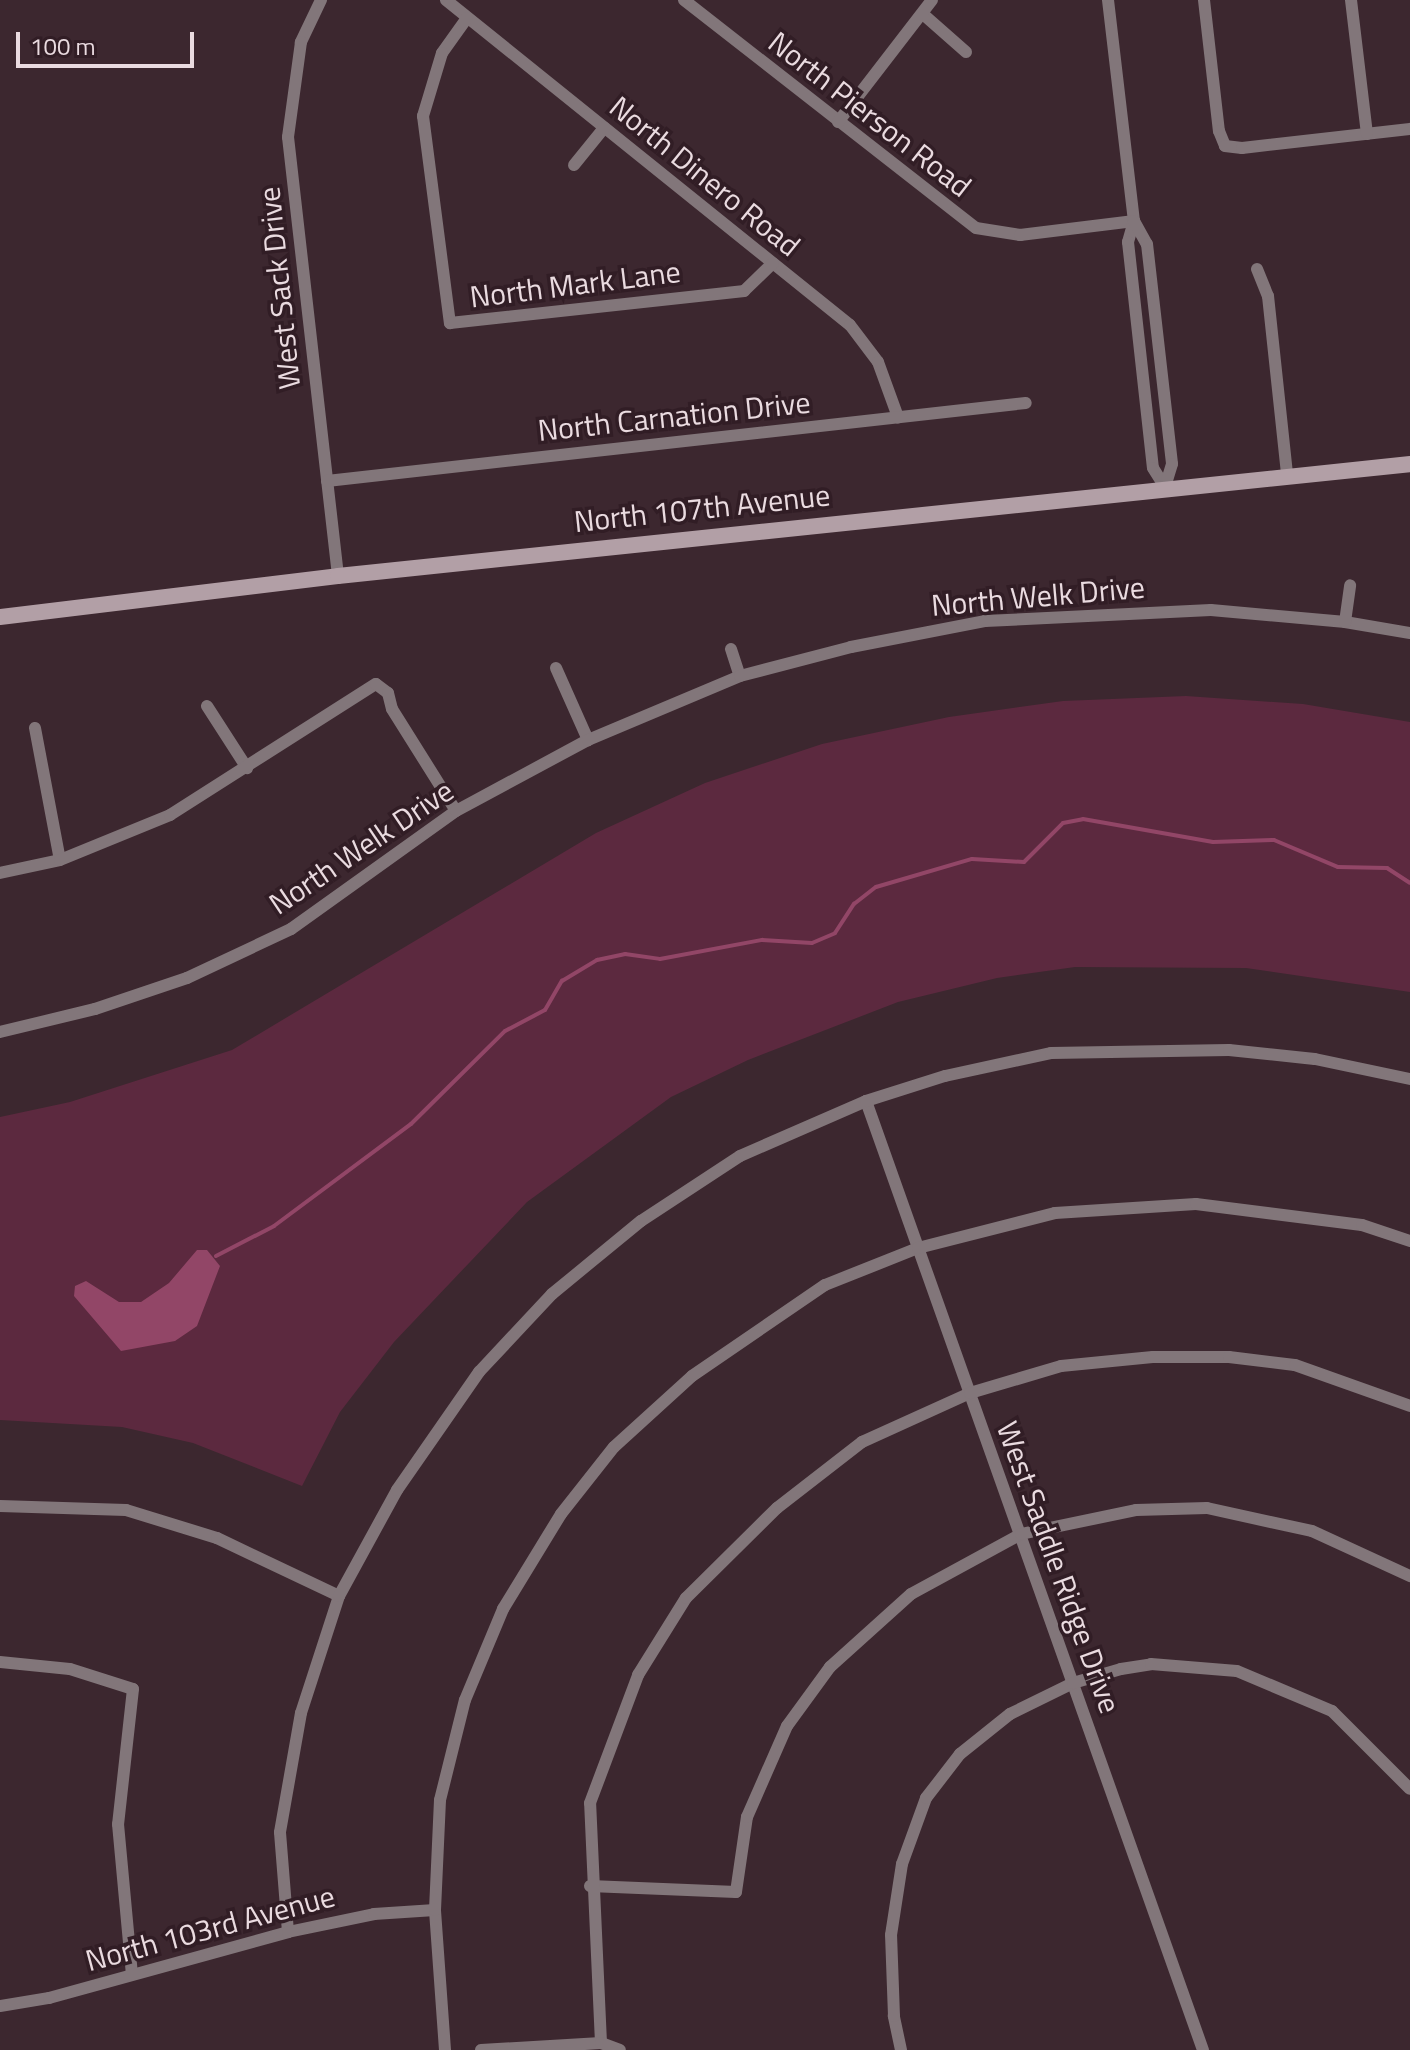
<!DOCTYPE html>
<style>
body{margin:0}
#map{position:relative;width:1410px;height:2050px;overflow:hidden;background:#3c272f;font-family:"Titillium Web",sans-serif}
div>[style]{position:absolute}
.green>*{inset:0;background:#5c293f}
.water>*{inset:0;background:#924667}
.stream>*{height:4px;margin:-2px;padding:0 2px;transform-origin:2px;border-radius:2px;background:#924667}
.minor>*{height:12px;margin:-6px;padding:0 6px;transform-origin:6px;border-radius:6px;background:#82767a}
.secondary>*{height:16px;margin:-8px;padding:0 8px;transform-origin:8px;border-radius:8px;background:#b29fa6}
span{translate:-50% -50%;white-space:nowrap;text-align:center;line-height:1.15;-webkit-text-stroke:7px #311d25;paint-order:stroke}
.street-label{font-size:30px;color:#eadbe0}
.scale{position:absolute;left:16px;top:32px;width:178px;height:36px;box-sizing:border-box;border:4px solid #eadbe0;border-top:0;padding-left:10px;font-size:24px;line-height:28px;white-space:nowrap;color:#eadbe0;-webkit-text-stroke:6px #311d25;paint-order:stroke}
</style>
<div id="map">
<div class="green">
<div style="clip-path:polygon(1186px 696px,1303px 704px,1410px 722px,1410px 992px,1246px 968px,1075px 967px,997px 978px,898px 1002px,748px 1060px,671px 1097px,527px 1202px,394px 1342px,340px 1412px,302px 1486px,193px 1443px,122px 1427px,0 1420px,0 1117px,70px 1102px,232px 1050px,596px 833px,705px 783px,822px 744px,949px 717px,1063px 701px)"></div>
</div>
<div class="water">
<div style="clip-path:polygon(197px 1250px,207px 1250px,220px 1266px,197px 1326px,175px 1341px,121px 1351px,74px 1296px,75px 1286px,86px 1281px,119px 1302px,141px 1302px,169px 1283px)"></div>
</div>
<div class="stream">
<div style="left:216px;top:1256px;width:65px;rotate:-27.3deg"></div>
<div style="left:274px;top:1226px;width:171px;rotate:-36.7deg"></div>
<div style="left:411px;top:1124px;width:132px;rotate:-44.7deg"></div>
<div style="left:505px;top:1031px;width:45px;rotate:-27.7deg"></div>
<div style="left:545px;top:1010px;width:34px;rotate:-60deg"></div>
<div style="left:562px;top:981px;width:41px;rotate:-31deg"></div>
<div style="left:597px;top:960px;width:29px;rotate:-12deg"></div>
<div style="left:625px;top:954px;width:35px;rotate:8deg"></div>
<div style="left:660px;top:959px;width:104px;rotate:-10.6deg"></div>
<div style="left:762px;top:940px;width:50px;rotate:3.4deg"></div>
<div style="left:812px;top:943px;width:25px;rotate:-23deg"></div>
<div style="left:835px;top:933px;width:35px;rotate:-57deg"></div>
<div style="left:854px;top:904px;width:28px;rotate:-38deg"></div>
<div style="left:876px;top:887px;width:100px;rotate:-16.3deg"></div>
<div style="left:972px;top:859px;width:52px;rotate:3.3deg"></div>
<div style="left:1024px;top:862px;width:55px;rotate:-45deg"></div>
<div style="left:1063px;top:823px;width:20px;rotate:-11deg"></div>
<div style="left:1083px;top:819px;width:132px;rotate:10deg"></div>
<div style="left:1213px;top:842px;width:61px;rotate:-1.9deg"></div>
<div style="left:1274px;top:840px;width:69px;rotate:22.9deg"></div>
<div style="left:1338px;top:867px;width:49px;rotate:1.2deg"></div>
<div style="left:1387px;top:868px;width:27px;rotate:33deg"></div>
</div>
<div class="minor">
<div style="left:321px;top:0;width:47px;rotate:115.5deg"></div>
<div style="left:301px;top:42px;width:96px;rotate:97.8deg"></div>
<div style="left:288px;top:137px;width:442px;rotate:83.5deg"></div>
<div style="left:446px;top:0;width:518px;rotate:38.82deg"></div>
<div style="left:850px;top:325px;width:46px;rotate:52.9deg"></div>
<div style="left:878px;top:362px;width:59px;rotate:70deg"></div>
<div style="left:684px;top:0;width:370px;rotate:38deg"></div>
<div style="left:976px;top:228px;width:45px;rotate:9deg"></div>
<div style="left:1020px;top:235px;width:115px;rotate:-7deg"></div>
<div style="left:1108px;top:0;width:223px;rotate:83.3deg"></div>
<div style="left:1134px;top:221px;width:22px;rotate:106deg"></div>
<div style="left:1128px;top:242px;width:227px;rotate:83.7deg"></div>
<div style="left:1153px;top:468px;width:22px;rotate:58deg"></div>
<div style="left:1204px;top:0;width:132px;rotate:83.5deg"></div>
<div style="left:1219px;top:131px;width:16px;rotate:68deg"></div>
<div style="left:1225px;top:146px;width:17px;rotate:7deg"></div>
<div style="left:1242px;top:148px;width:169px;rotate:-6.5deg"></div>
<div style="left:1351px;top:0;width:135px;rotate:83.2deg"></div>
<div style="left:924px;top:15px;width:56px;rotate:41.4deg"></div>
<div style="left:467px;top:18px;width:43px;rotate:125.5deg"></div>
<div style="left:442px;top:53px;width:66px;rotate:106.8deg"></div>
<div style="left:423px;top:116px;width:209px;rotate:82.6deg"></div>
<div style="left:450px;top:323px;width:296px;rotate:-6.2deg"></div>
<div style="left:744px;top:291px;width:40px;rotate:-44deg"></div>
<div style="left:838px;top:122px;width:154px;rotate:-52.4deg"></div>
<div style="left:574px;top:165px;width:48px;rotate:-51deg"></div>
<div style="left:1134px;top:221px;width:26px;rotate:61deg"></div>
<div style="left:1147px;top:244px;width:221px;rotate:83.5deg"></div>
<div style="left:1172px;top:464px;width:24px;rotate:107deg"></div>
<div style="left:1257px;top:269px;width:29px;rotate:68deg"></div>
<div style="left:1268px;top:296px;width:180px;rotate:83.9deg"></div>
<div style="left:327px;top:481px;width:703px;rotate:-6.37deg"></div>
<div style="left:1345px;top:622px;width:66px;rotate:9.6deg"></div>
<div style="left:731px;top:649px;width:28px;rotate:72deg"></div>
<div style="left:556px;top:668px;width:79px;rotate:66deg"></div>
<div style="left:207px;top:706px;width:74px;rotate:57.2deg"></div>
<div style="left:35px;top:728px;width:134px;rotate:79.3deg"></div>
<div style="left:0;top:873px;width:61px;rotate:-12.2deg"></div>
<div style="left:60px;top:860px;width:119px;rotate:-22.2deg"></div>
<div style="left:170px;top:815px;width:244px;rotate:-32.5deg"></div>
<div style="left:376px;top:684px;width:15px;rotate:37deg"></div>
<div style="left:388px;top:693px;width:16px;rotate:76deg"></div>
<div style="left:392px;top:709px;width:120px;rotate:57.9deg"></div>
<div style="left:0;top:1032px;width:98px;rotate:-13.6deg"></div>
<div style="left:95px;top:1009px;width:97px;rotate:-18.6deg"></div>
<div style="left:187px;top:978px;width:115px;rotate:-25.2deg"></div>
<div style="left:291px;top:929px;width:203px;rotate:-35.6deg"></div>
<div style="left:456px;top:811px;width:150px;rotate:-28.3deg"></div>
<div style="left:588px;top:740px;width:165px;rotate:-22.8deg"></div>
<div style="left:740px;top:676px;width:115px;rotate:-14.6deg"></div>
<div style="left:851px;top:647px;width:136px;rotate:-11deg"></div>
<div style="left:985px;top:621px;width:226px;rotate:-2.8deg"></div>
<div style="left:1211px;top:610px;width:135px;rotate:5.1deg"></div>
<div style="left:1345px;top:622px;width:37px;rotate:-82deg"></div>
<div style="left:866px;top:1101px;width:1007px;rotate:70.45deg"></div>
<div style="left:0;top:1506px;width:126px;rotate:1.8deg"></div>
<div style="left:126px;top:1510px;width:95px;rotate:17.1deg"></div>
<div style="left:217px;top:1538px;width:135px;rotate:25.4deg"></div>
<div style="left:0;top:1662px;width:70px;rotate:5.7deg"></div>
<div style="left:70px;top:1669px;width:66px;rotate:17.6deg"></div>
<div style="left:133px;top:1689px;width:136px;rotate:96.3deg"></div>
<div style="left:118px;top:1824px;width:151px;rotate:84.7deg"></div>
<div style="left:590px;top:1886px;width:146px;rotate:2.4deg"></div>
<div style="left:736px;top:1892px;width:76px;rotate:-81.7deg"></div>
<div style="left:747px;top:1817px;width:99px;rotate:-66.3deg"></div>
<div style="left:787px;top:1726px;width:73px;rotate:-53.9deg"></div>
<div style="left:830px;top:1667px;width:109px;rotate:-42deg"></div>
<div style="left:911px;top:1594px;width:125px;rotate:-28.6deg"></div>
<div style="left:1021px;top:1534px;width:117px;rotate:-11.8deg"></div>
<div style="left:1136px;top:1510px;width:71px;rotate:-1.6deg"></div>
<div style="left:1207px;top:1508px;width:107px;rotate:12.4deg"></div>
<div style="left:1312px;top:1531px;width:108px;rotate:24.7deg"></div>
<div style="left:288px;top:1932px;width:100px;rotate:-94.6deg"></div>
<div style="left:280px;top:1832px;width:121px;rotate:-80deg"></div>
<div style="left:301px;top:1713px;width:123px;rotate:-72deg"></div>
<div style="left:339px;top:1596px;width:121px;rotate:-61.3deg"></div>
<div style="left:397px;top:1490px;width:144px;rotate:-55.2deg"></div>
<div style="left:479px;top:1372px;width:107px;rotate:-46.9deg"></div>
<div style="left:552px;top:1294px;width:115px;rotate:-39.4deg"></div>
<div style="left:641px;top:1221px;width:118px;rotate:-33.3deg"></div>
<div style="left:740px;top:1156px;width:137px;rotate:-23.6deg"></div>
<div style="left:866px;top:1101px;width:83px;rotate:-17.6deg"></div>
<div style="left:945px;top:1076px;width:108px;rotate:-12.2deg"></div>
<div style="left:1051px;top:1053px;width:178px;rotate:-1deg"></div>
<div style="left:1229px;top:1050px;width:86px;rotate:6deg"></div>
<div style="left:1315px;top:1059px;width:97px;rotate:11.9deg"></div>
<div style="left:0;top:2006px;width:50px;rotate:-9.3deg"></div>
<div style="left:49px;top:1998px;width:248px;rotate:-15.4deg"></div>
<div style="left:288px;top:1932px;width:88px;rotate:-11.8deg"></div>
<div style="left:374px;top:1914px;width:61px;rotate:-3.8deg"></div>
<div style="left:601px;top:2043px;width:240px;rotate:-92.6deg"></div>
<div style="left:590px;top:1803px;width:137px;rotate:-69.4deg"></div>
<div style="left:638px;top:1675px;width:91px;rotate:-58.1deg"></div>
<div style="left:686px;top:1598px;width:128px;rotate:-44.7deg"></div>
<div style="left:777px;top:1508px;width:108px;rotate:-37.8deg"></div>
<div style="left:862px;top:1442px;width:119px;rotate:-24.4deg"></div>
<div style="left:970px;top:1393px;width:95px;rotate:-16.5deg"></div>
<div style="left:1061px;top:1366px;width:92px;rotate:-5.6deg"></div>
<div style="left:1153px;top:1357px;width:76px"></div>
<div style="left:1229px;top:1357px;width:66px;rotate:6.9deg"></div>
<div style="left:1295px;top:1365px;width:122px;rotate:19.6deg"></div>
<div style="left:445px;top:2050px;width:140px;rotate:-94.1deg"></div>
<div style="left:435px;top:1910px;width:110px;rotate:-87.4deg"></div>
<div style="left:440px;top:1800px;width:103px;rotate:-76deg"></div>
<div style="left:465px;top:1700px;width:99px;rotate:-67.3deg"></div>
<div style="left:503px;top:1609px;width:111px;rotate:-58.6deg"></div>
<div style="left:561px;top:1514px;width:85px;rotate:-51.7deg"></div>
<div style="left:614px;top:1447px;width:105px;rotate:-42.3deg"></div>
<div style="left:692px;top:1376px;width:161px;rotate:-34.4deg"></div>
<div style="left:825px;top:1285px;width:100px;rotate:-21.7deg"></div>
<div style="left:918px;top:1248px;width:141px;rotate:-14.3deg"></div>
<div style="left:1055px;top:1213px;width:141px;rotate:-3.7deg"></div>
<div style="left:1196px;top:1204px;width:167px;rotate:7.2deg"></div>
<div style="left:1362px;top:1225px;width:51px;rotate:18.4deg"></div>
<div style="left:481px;top:2050px;width:120px;rotate:-3.3deg"></div>
<div style="left:601px;top:2043px;width:20px;rotate:20deg"></div>
<div style="left:901px;top:2050px;width:35px;rotate:-102deg"></div>
<div style="left:894px;top:2016px;width:81px;rotate:-92.1deg"></div>
<div style="left:891px;top:1935px;width:72px;rotate:-81.2deg"></div>
<div style="left:902px;top:1864px;width:70px;rotate:-70deg"></div>
<div style="left:926px;top:1798px;width:56px;rotate:-52.3deg"></div>
<div style="left:960px;top:1754px;width:64px;rotate:-38.7deg"></div>
<div style="left:1010px;top:1714px;width:70px;rotate:-26.2deg"></div>
<div style="left:1073px;top:1683px;width:50px;rotate:-16.3deg"></div>
<div style="left:1121px;top:1669px;width:30px;rotate:-9deg"></div>
<div style="left:1151px;top:1664px;width:86px;rotate:4.7deg"></div>
<div style="left:1237px;top:1671px;width:103px;rotate:22.8deg"></div>
<div style="left:1332px;top:1711px;width:110px;rotate:45deg"></div>
</div>
<div class="secondary">
<div style="left:0;top:617px;width:340px;rotate:-6.9deg"></div>
<div style="left:338px;top:576px;width:1078px;rotate:-5.96deg"></div>
</div>
<div class="street-label">
<span style="left:870px;top:114px;rotate:38deg">North Pierson Road</span>
<span style="left:705px;top:176px;rotate:39deg">North Dinero Road</span>
<span style="left:575px;top:284px;rotate:-7deg">North Mark Lane</span>
<span style="left:279px;top:288px;rotate:-96deg">West Sack Drive</span>
<span style="left:674px;top:416px;rotate:-6deg">North Carnation Drive</span>
<span style="left:702px;top:508px;rotate:-6deg">North 107th Avenue</span>
<span style="left:1038px;top:596px;rotate:-5deg">North Welk Drive</span>
<span style="left:361px;top:847px;rotate:-34deg">North Welk Drive</span>
<span style="left:1059px;top:1567px;rotate:70deg">West Saddle Ridge Drive</span>
<span style="left:210px;top:1928px;rotate:-15deg">North 103rd Avenue</span>
</div>
<div class="scale">100 m</div>
</div>
